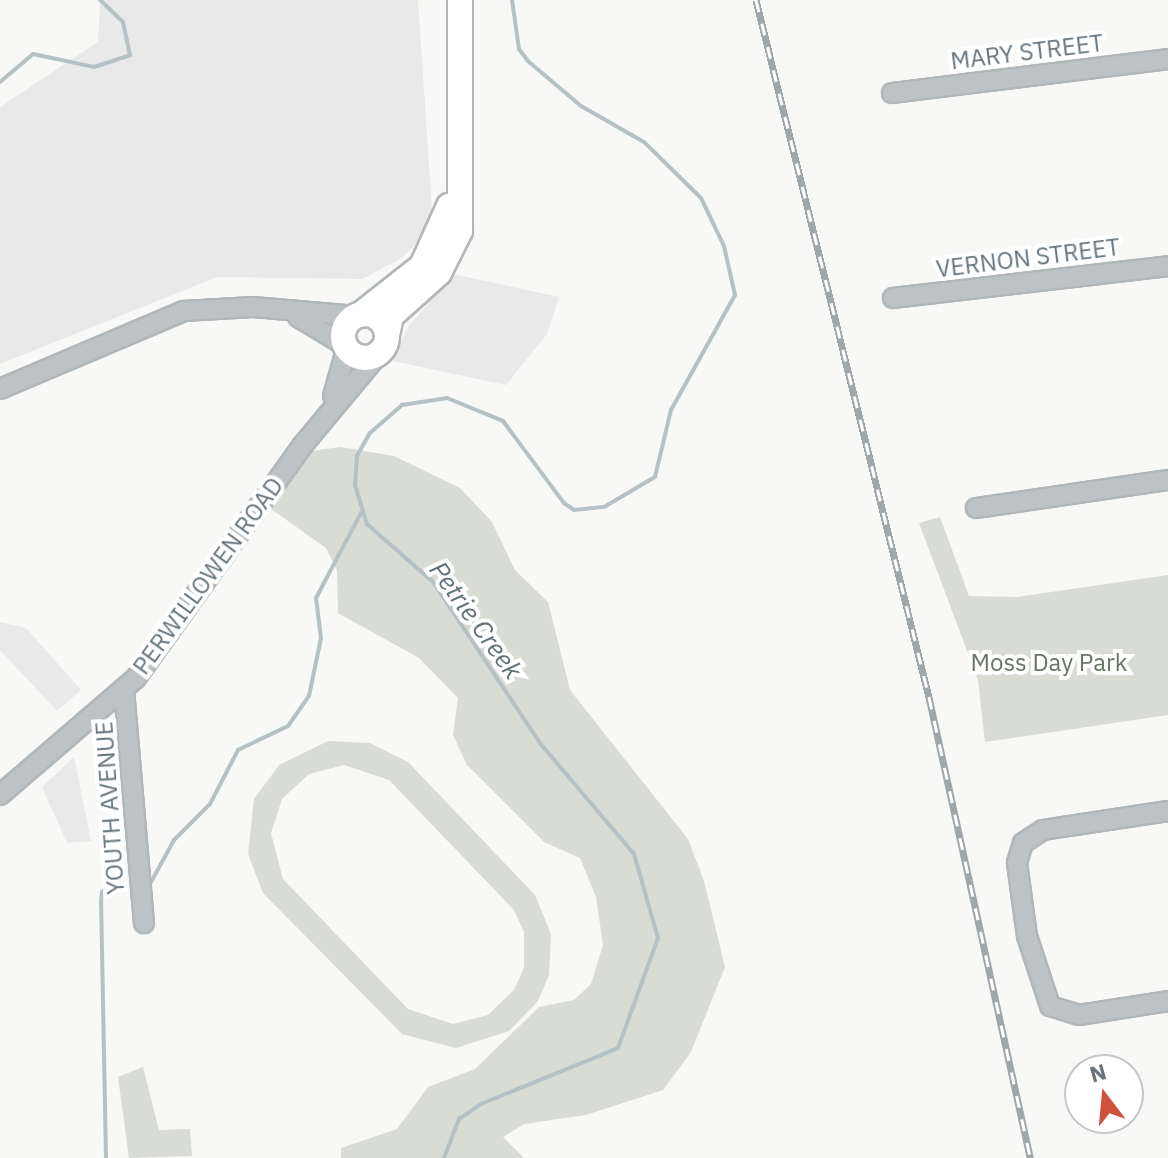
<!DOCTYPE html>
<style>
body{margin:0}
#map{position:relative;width:1168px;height:1158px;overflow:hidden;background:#f8f8f6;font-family:"IBM Plex Sans",sans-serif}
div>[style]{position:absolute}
.built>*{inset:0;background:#e9e9e9}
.green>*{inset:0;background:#d8dcd5}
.stream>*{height:4px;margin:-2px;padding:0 2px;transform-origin:2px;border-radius:2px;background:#b5c1c4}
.roads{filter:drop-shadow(2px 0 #b1b7b9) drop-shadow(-2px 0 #b1b7b9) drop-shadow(0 2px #b1b7b9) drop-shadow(0 -2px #b1b7b9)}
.minor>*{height:18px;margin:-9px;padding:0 9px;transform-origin:9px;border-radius:9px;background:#bdc2c5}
.major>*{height:24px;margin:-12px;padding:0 12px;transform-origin:12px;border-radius:12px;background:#fff}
.major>.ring{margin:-12px;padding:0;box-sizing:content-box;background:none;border:24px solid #fff;border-radius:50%}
.rail>*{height:7px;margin-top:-3.5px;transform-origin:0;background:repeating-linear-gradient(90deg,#fff 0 12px,#a0a7ab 0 24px);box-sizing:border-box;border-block:2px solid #a0a7ab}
span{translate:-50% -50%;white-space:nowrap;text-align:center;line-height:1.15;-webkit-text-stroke:8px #fff;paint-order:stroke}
.street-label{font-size:24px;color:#66757d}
.park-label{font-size:24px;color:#697664}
.water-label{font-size:26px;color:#607478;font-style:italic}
.north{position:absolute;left:1064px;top:1054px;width:80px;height:80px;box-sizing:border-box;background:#fff;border:2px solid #c2c8cb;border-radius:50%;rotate:344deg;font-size:22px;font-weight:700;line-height:32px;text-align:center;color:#66757d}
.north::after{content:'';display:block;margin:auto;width:28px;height:36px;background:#cf513e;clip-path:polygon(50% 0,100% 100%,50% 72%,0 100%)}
</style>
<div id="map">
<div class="built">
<div style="clip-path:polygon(100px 0,418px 0,432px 210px,426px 233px,402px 258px,362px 279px,217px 277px,0 364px,0 107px,98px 42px)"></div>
<div style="clip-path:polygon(453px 274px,559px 297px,547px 334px,506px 385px,393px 361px,408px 327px)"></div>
<div style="clip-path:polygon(0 622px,26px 628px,81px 690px,57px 711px,0 650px)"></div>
<div style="clip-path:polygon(74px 757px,91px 841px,67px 843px,42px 787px)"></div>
</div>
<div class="green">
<div style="clip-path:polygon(341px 447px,394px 456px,460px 488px,492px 522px,515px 570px,548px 602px,570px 690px,688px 839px,704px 881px,725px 967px,691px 1052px,663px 1090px,586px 1115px,524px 1124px,503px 1137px,524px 1158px,341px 1158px,341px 1148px,397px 1129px,428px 1087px,475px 1069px,539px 1007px,574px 1000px,591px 984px,603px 945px,596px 897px,580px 858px,544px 842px,467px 765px,453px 735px,458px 698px,419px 658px,338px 613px,337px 570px,326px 548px,271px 509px,311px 451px)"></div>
<div style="clip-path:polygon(940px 517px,969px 596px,1017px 597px,1168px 575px,1168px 715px,985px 742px,978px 680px,919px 523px)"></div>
<div style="clip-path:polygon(evenodd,328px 741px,370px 743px,408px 762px,535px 895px,551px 934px,549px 975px,538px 1001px,509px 1031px,456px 1048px,402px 1034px,263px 893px,248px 854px,254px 799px,279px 765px,328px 741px,344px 765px,389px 780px,514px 910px,524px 932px,524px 968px,514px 990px,488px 1015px,453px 1024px,408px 1009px,283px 879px,271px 833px,282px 799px,309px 774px,344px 765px)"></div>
<div style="clip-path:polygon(143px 1067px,159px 1130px,190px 1129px,192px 1156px,129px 1158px,118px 1077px)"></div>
</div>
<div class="stream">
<div style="left:0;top:82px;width:43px;rotate:-40.3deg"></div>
<div style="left:33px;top:54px;width:62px;rotate:12deg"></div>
<div style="left:94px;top:67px;width:38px;rotate:-18deg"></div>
<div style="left:130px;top:55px;width:34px;rotate:-102deg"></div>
<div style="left:123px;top:22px;width:32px;rotate:-136deg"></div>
<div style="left:150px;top:884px;width:50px;rotate:-61.4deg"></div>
<div style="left:174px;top:840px;width:51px;rotate:-45deg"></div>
<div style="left:210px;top:804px;width:61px;rotate:-62.6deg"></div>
<div style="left:238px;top:750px;width:55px;rotate:-25.6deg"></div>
<div style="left:288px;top:726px;width:37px;rotate:-55deg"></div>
<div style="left:309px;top:696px;width:59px;rotate:-78.3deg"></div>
<div style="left:321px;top:638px;width:40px;rotate:-97.1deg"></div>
<div style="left:316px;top:598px;width:96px;rotate:-62.1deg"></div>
<div style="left:106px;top:1158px;width:255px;rotate:-91.1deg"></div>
<div style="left:101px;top:903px;width:11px;rotate:-85deg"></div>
<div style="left:102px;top:892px;width:21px;rotate:-17deg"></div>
<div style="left:444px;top:1158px;width:42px;rotate:-69deg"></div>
<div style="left:459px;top:1119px;width:27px;rotate:-34deg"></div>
<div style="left:481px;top:1104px;width:148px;rotate:-22.2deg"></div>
<div style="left:618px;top:1048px;width:117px;rotate:-70deg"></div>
<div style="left:658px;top:938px;width:87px;rotate:-105.9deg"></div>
<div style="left:634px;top:854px;width:145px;rotate:-130.3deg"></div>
<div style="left:540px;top:743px;width:193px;rotate:-123.6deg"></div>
<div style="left:433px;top:582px;width:88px;rotate:-138.7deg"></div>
<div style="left:367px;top:524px;width:41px;rotate:-107.1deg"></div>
<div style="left:355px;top:485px;width:29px;rotate:-86deg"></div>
<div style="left:357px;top:456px;width:26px;rotate:-61deg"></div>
<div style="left:370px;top:433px;width:43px;rotate:-41.2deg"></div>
<div style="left:402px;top:405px;width:46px;rotate:-8.8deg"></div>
<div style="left:447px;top:398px;width:61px;rotate:22.3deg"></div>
<div style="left:503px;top:421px;width:102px;rotate:53.4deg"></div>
<div style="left:564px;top:503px;width:12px;rotate:35deg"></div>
<div style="left:574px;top:510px;width:30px;rotate:-6deg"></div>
<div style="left:604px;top:507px;width:59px;rotate:-30.5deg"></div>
<div style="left:655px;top:477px;width:69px;rotate:-76.6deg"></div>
<div style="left:671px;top:410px;width:132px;rotate:-60.9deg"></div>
<div style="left:735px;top:295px;width:50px;rotate:-102.7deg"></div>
<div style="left:724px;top:246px;width:53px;rotate:-115.6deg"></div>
<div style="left:701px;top:198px;width:80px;rotate:-135.5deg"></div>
<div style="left:644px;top:142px;width:73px;rotate:-150.3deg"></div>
<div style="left:581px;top:106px;width:70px;rotate:-139.7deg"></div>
<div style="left:528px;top:61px;width:15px;rotate:-127deg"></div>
<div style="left:519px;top:49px;width:49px;rotate:-98.1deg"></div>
</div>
<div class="roads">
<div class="minor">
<div style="left:892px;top:93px;width:278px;rotate:-7deg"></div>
<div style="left:893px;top:298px;width:277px;rotate:-6.6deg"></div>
<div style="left:298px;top:317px;width:56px;rotate:31.1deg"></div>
<div style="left:0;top:389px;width:200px;rotate:-23deg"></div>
<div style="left:184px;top:311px;width:69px;rotate:-3.3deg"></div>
<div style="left:253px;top:307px;width:104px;rotate:4.9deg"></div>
<div style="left:333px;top:396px;width:51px;rotate:-74.1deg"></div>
<div style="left:976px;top:508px;width:194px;rotate:-8.3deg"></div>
<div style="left:124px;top:690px;width:234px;rotate:85.1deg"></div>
<div style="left:0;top:795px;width:179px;rotate:-40.7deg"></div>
<div style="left:136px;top:678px;width:285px;rotate:-54.4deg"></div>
<div style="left:302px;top:446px;width:125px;rotate:-50.2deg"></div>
<div style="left:1168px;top:811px;width:126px;rotate:171.4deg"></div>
<div style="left:1043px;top:830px;width:24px;rotate:147deg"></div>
<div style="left:1023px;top:843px;width:21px;rotate:107deg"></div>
<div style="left:1017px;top:863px;width:74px;rotate:82.2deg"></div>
<div style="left:1027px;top:936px;width:74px;rotate:71.8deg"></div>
<div style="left:1050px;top:1006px;width:30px;rotate:17deg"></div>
<div style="left:1079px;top:1015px;width:90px;rotate:-8.9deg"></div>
</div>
<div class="major">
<div class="ring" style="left:343px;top:314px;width:20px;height:20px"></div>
<div style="left:360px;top:315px;width:79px;rotate:-38.3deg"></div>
<div style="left:422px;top:266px;width:66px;rotate:-65.8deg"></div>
<div style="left:387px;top:335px;width:19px;rotate:-78deg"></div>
<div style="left:391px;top:316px;width:64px;rotate:-41.9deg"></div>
<div style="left:439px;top:273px;width:47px;rotate:-63.4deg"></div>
<div style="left:460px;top:231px;width:231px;rotate:-90deg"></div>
</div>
</div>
<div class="rail">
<div style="left:756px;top:0;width:718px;rotate:76.06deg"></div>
<div style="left:929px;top:697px;width:472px;rotate:77.6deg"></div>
</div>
<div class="street-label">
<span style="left:1027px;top:52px;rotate:-7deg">MARY STREET</span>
<span style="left:1028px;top:258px;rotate:-7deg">VERNON STREET</span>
<span style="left:208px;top:576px;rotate:-54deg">PERWILLOWEN ROAD</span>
<span style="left:110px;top:808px;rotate:-94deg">YOUTH AVENUE</span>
</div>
<div class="park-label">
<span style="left:1049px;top:663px">Moss Day Park</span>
</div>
<div class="water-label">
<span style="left:476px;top:620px;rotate:54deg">Petrie Creek</span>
</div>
<div class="north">N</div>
</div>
